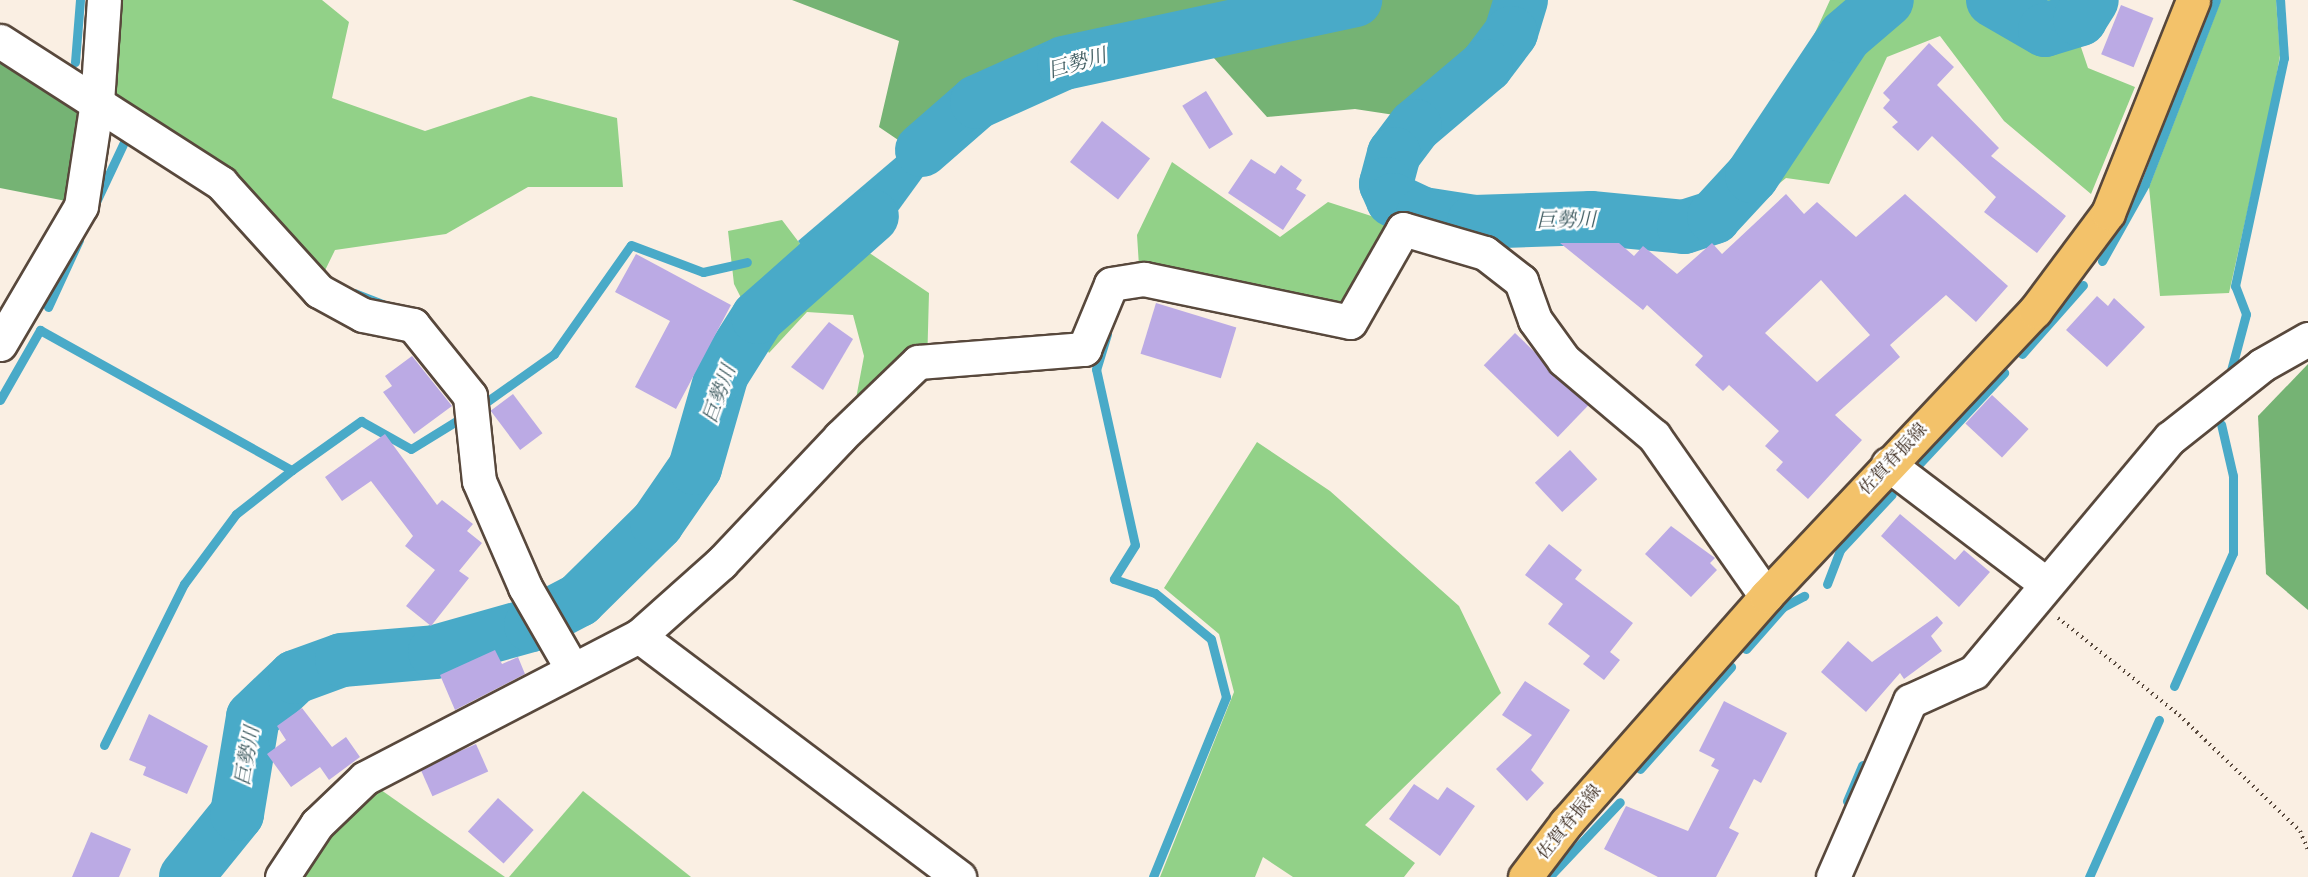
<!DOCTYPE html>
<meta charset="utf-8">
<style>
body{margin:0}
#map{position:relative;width:2308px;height:877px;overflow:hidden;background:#faefe3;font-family:"Libre Caslon Text","Noto Serif JP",serif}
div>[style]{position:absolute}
.green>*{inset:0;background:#92d188}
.forest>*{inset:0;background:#75b374}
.water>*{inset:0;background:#49aac8}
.stream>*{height:9px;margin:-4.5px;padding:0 4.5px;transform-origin:4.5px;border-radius:4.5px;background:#49aac8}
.river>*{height:54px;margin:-27px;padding:0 27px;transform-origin:27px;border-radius:27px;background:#49aac8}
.building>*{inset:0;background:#bbaae4;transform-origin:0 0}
.path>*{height:4px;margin-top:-2px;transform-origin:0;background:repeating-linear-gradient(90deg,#58483c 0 1.5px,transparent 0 6px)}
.roads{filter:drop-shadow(2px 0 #58483c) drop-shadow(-2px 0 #58483c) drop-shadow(0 2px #58483c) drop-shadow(0 -2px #58483c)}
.minor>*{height:33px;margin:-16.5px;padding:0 16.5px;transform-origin:16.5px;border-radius:16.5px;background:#fff}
.primary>*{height:33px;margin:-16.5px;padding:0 16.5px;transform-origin:16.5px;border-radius:16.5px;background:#f3c26a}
span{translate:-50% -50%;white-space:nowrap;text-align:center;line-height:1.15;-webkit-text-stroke:5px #fff;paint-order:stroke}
.street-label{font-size:18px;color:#3b2a1e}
.water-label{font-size:20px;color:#415d62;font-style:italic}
</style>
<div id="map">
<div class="green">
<div style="clip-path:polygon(113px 0,322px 0,349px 22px,332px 98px,425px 131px,531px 96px,617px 118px,623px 187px,528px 187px,446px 234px,335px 250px,312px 297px,205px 186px,106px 99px)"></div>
<div style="clip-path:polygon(1830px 0,2025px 0,2036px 7px,2048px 0,2065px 0,2088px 68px,2135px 87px,2091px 194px,2004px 121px,1940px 36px,1887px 57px,1829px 184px,1786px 178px,1734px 220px,1723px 174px,1799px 68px)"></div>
<div style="clip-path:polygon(2221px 0,2276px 0,2280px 55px,2272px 102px,2229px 293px,2160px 296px,2149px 187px)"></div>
<div style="clip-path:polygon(1172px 162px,1280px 237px,1328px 202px,1396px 224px,1343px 316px,1139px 266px,1137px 235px)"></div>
<div style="clip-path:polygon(782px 220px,826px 278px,868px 252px,929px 293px,927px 367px,848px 441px,864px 356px,853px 315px,807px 312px,769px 353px,734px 284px,728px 231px)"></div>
<div style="clip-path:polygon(1257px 442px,1330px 491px,1459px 606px,1501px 693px,1365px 825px,1415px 863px,1404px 877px,1293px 877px,1263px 857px,1255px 877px,1160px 877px,1234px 692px,1219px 634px,1164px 588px)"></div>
<div style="clip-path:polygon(374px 785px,505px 877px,296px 877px,327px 831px)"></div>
<div style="clip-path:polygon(583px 791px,691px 877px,509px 877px)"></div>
</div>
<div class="forest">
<div style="clip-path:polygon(792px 0,1541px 0,1519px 54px,1454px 124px,1355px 109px,1267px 117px,1204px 47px,1071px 73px,1019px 98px,977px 102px,939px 121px,907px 146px,879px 127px,899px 41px)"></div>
<div style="clip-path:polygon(0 56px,89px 112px,66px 201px,0 188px)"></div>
<div style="clip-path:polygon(2308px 364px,2308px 610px,2266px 574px,2258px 416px)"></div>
</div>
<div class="water">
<div style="clip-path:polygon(977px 102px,868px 252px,826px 278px,798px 241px,939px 121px)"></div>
</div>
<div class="stream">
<div style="left:75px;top:62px;width:62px;rotate:-85.4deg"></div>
<div style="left:94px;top:206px;width:73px;rotate:-64.8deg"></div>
<div style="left:2102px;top:261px;width:88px;rotate:-60.8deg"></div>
<div style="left:2145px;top:184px;width:197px;rotate:-68.9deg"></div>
<div style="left:354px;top:293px;width:31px;rotate:21deg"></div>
<div style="left:48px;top:307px;width:74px;rotate:-65.2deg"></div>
<div style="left:1107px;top:334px;width:37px;rotate:107deg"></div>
<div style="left:1096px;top:369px;width:180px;rotate:77.5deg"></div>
<div style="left:1135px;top:545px;width:40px;rotate:122deg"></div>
<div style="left:1114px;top:579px;width:43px;rotate:18.9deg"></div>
<div style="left:1155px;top:593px;width:72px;rotate:39.4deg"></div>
<div style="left:1211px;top:639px;width:60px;rotate:75.5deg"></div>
<div style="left:1226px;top:697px;width:194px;rotate:112.1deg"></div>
<div style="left:2022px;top:354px;width:92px;rotate:-48.5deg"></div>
<div style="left:2229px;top:378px;width:66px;rotate:-75.1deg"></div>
<div style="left:2246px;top:314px;width:30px;rotate:-111deg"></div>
<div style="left:2235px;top:286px;width:233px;rotate:-77.9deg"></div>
<div style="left:2284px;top:58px;width:58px;rotate:-93.9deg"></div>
<div style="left:0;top:400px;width:81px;rotate:-60.3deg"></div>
<div style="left:40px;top:330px;width:288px;rotate:29.1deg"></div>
<div style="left:292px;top:470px;width:85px;rotate:-35.4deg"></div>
<div style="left:361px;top:421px;width:57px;rotate:29.2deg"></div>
<div style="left:411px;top:449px;width:55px;rotate:-31.7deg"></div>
<div style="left:482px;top:405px;width:88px;rotate:-35.3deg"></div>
<div style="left:554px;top:354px;width:133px;rotate:-54.8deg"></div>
<div style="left:631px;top:245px;width:77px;rotate:20.6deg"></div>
<div style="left:703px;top:272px;width:45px;rotate:-12.8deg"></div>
<div style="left:1919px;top:464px;width:125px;rotate:-47deg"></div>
<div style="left:1827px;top:584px;width:36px;rotate:-69deg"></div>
<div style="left:1840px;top:550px;width:76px;rotate:-47.1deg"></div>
<div style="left:1746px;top:649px;width:56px;rotate:-48.6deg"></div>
<div style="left:1783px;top:607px;width:24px;rotate:-28deg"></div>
<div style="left:2174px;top:686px;width:145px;rotate:-66.1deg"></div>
<div style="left:2233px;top:553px;width:77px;rotate:-90deg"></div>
<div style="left:2233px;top:476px;width:53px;rotate:-103deg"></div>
<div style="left:104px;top:745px;width:180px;rotate:-63.6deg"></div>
<div style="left:184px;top:584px;width:87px;rotate:-53.4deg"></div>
<div style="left:236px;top:514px;width:71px;rotate:-38.2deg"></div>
<div style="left:1640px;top:769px;width:137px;rotate:-48.3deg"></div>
<div style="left:1847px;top:801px;width:39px;rotate:-67deg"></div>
<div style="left:1549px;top:877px;width:103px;rotate:-46.6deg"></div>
<div style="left:2089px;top:877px;width:172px;rotate:-66deg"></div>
</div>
<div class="river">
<div style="left:1521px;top:0;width:34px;rotate:107deg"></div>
<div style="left:1511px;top:33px;width:41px;rotate:127.1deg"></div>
<div style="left:1486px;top:66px;width:93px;rotate:139.8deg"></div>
<div style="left:1415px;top:126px;width:35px;rotate:127deg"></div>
<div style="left:1394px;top:154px;width:31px;rotate:105deg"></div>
<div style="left:1386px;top:184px;width:17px;rotate:66deg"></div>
<div style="left:1393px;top:200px;width:33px;rotate:25deg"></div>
<div style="left:1423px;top:214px;width:52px;rotate:8.9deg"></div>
<div style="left:1474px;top:222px;width:117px;rotate:-2deg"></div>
<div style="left:1591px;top:218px;width:93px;rotate:5.5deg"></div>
<div style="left:1684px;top:227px;width:32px;rotate:-18deg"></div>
<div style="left:1714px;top:217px;width:56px;rotate:-47.2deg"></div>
<div style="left:1752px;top:176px;width:168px;rotate:-56.4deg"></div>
<div style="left:1845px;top:36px;width:55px;rotate:-40.6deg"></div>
<div style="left:1993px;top:0;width:60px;rotate:30deg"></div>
<div style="left:2045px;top:30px;width:37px;rotate:-17deg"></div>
<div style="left:2080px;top:19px;width:22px;rotate:-58deg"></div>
<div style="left:922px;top:150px;width:73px;rotate:-41.1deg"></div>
<div style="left:977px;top:102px;width:95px;rotate:-24.1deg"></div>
<div style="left:1064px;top:63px;width:298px;rotate:-12.2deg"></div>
<div style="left:186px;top:877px;width:81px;rotate:-51deg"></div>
<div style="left:237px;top:814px;width:98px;rotate:-80.6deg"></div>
<div style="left:253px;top:717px;width:58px;rotate:-43.6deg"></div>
<div style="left:295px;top:677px;width:50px;rotate:-19.9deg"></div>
<div style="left:342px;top:660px;width:93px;rotate:-4.9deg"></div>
<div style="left:435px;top:652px;width:100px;rotate:-15.7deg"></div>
<div style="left:531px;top:625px;width:54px;rotate:-27.5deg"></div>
<div style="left:579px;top:600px;width:110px;rotate:-44.6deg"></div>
<div style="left:657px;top:523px;width:67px;rotate:-55.4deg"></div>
<div style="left:695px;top:468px;width:98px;rotate:-74deg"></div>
<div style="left:722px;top:374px;width:67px;rotate:-57.7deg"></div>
<div style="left:758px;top:317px;width:152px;rotate:-41.5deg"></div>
</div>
<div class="building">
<div style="left:2121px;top:5px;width:35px;height:53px;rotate:22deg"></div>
<div style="clip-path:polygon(1929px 43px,1954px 67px,1937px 85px,1999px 148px,1991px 156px,2066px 216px,2037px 253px,1984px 212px,1996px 197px,1932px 136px,1918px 151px,1892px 127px,1898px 122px,1883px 108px,1890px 100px,1883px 93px)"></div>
<div style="left:1206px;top:91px;width:51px;height:28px;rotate:58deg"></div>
<div style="left:1102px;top:121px;width:61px;height:52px;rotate:38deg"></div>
<div style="clip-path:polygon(1251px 159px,1275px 174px,1281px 165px,1302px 180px,1296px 189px,1306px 195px,1283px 230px,1228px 193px)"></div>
<div style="clip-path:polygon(evenodd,1786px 194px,1804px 214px,1817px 202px,1856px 237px,1905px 194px,2008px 286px,1976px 322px,1946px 295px,1890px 345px,1900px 357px,1835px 415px,1862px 440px,1808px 499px,1776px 470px,1783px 462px,1765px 446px,1779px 431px,1729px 385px,1723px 391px,1695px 365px,1703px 356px,1647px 305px,1643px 310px,1560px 243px,1619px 243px,1634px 256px,1643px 246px,1677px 274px,1712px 243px,1722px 254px,1786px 194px,1821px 280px,1870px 335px,1817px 382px,1765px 333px,1821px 280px)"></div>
<div style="clip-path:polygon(636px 254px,731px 305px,676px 409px,635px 387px,670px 321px,615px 292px)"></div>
<div style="clip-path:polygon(2097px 296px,2108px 306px,2114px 298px,2145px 327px,2107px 367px,2066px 330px)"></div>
<div style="left:1156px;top:303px;width:84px;height:53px;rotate:17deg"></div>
<div style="clip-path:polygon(829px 322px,853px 339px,823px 390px,791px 367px)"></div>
<div style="left:1515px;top:333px;width:103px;height:45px;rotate:44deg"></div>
<div style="clip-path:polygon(412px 356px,452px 406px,414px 434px,383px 392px,392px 386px,385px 376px)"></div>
<div style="left:513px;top:394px;width:49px;height:28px;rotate:53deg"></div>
<div style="left:1992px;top:395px;width:50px;height:39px;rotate:43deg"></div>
<div style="clip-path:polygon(385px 434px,437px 505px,442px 500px,473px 524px,467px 531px,482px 543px,459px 571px,469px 578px,431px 626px,406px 606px,435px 570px,405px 546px,413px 536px,371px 481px,342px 501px,325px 477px)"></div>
<div style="left:1570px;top:450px;width:40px;height:48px;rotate:47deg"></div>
<div style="clip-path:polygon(1900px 514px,1955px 560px,1964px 550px,1990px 572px,1959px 607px,1881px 536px)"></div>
<div style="clip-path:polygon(1671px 526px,1715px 558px,1710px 563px,1717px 570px,1691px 597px,1645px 554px)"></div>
<div style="clip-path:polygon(1549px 544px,1582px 570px,1575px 579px,1633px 623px,1610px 652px,1620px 660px,1604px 680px,1583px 664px,1590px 656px,1548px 624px,1563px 604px,1525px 575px)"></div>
<div style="clip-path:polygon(1937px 616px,1943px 623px,1931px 636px,1942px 651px,1904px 679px,1900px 673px,1866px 712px,1821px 672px,1848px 641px,1872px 662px)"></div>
<div style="clip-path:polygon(495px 650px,502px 664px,518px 657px,525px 674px,455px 710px,440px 675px)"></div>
<div style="clip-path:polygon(1525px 681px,1570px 710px,1531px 770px,1544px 783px,1527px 801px,1496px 769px,1532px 735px,1502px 715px)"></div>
<div style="clip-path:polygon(1724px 701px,1787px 733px,1761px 783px,1754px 779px,1729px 828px,1739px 833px,1716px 877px,1658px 877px,1604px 849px,1626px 806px,1688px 831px,1719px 770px,1711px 766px,1715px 759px,1699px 751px)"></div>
<div style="clip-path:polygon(302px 708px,332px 747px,346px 737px,360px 757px,329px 780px,320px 767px,291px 787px,267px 754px,286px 740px,277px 726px)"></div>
<div style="clip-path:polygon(149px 714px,208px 746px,187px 794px,143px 775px,146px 767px,129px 760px)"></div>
<div style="left:476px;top:744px;width:30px;height:61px;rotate:66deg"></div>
<div style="clip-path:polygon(1414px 784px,1438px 800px,1447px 787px,1475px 806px,1440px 856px,1389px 819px)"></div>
<div style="left:498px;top:798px;width:48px;height:45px;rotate:42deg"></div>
<div style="clip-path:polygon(91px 832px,131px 849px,119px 877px,72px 877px)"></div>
</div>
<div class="path">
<div style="left:2058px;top:618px;width:155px;rotate:38.7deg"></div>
<div style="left:2179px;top:715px;width:168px;rotate:43.8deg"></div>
<div style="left:2300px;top:831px;width:21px;rotate:67deg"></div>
</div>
<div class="roads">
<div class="minor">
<div style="left:0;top:41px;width:263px;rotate:32.7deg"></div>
<div style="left:221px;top:183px;width:146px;rotate:47.8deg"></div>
<div style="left:319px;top:291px;width:50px;rotate:28.6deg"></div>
<div style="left:363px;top:315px;width:51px;rotate:11.3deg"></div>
<div style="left:413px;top:325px;width:91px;rotate:51.2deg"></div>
<div style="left:470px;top:396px;width:85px;rotate:84deg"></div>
<div style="left:479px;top:481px;width:116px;rotate:66.5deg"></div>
<div style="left:525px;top:587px;width:92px;rotate:60.1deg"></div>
<div style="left:0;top:344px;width:160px;rotate:-59.6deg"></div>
<div style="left:81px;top:206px;width:105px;rotate:-81.3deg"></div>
<div style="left:97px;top:102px;width:102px;rotate:-86.1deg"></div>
<div style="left:1888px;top:464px;width:198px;rotate:37.2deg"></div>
<div style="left:639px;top:636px;width:401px;rotate:37deg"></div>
<div style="left:282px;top:877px;width:64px;rotate:-56.6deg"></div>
<div style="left:317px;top:824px;width:66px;rotate:-43.8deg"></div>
<div style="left:365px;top:778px;width:309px;rotate:-27.4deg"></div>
<div style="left:639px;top:636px;width:110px;rotate:-41.7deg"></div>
<div style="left:721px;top:563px;width:173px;rotate:-46.6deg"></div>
<div style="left:840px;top:437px;width:108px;rotate:-43.9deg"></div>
<div style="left:918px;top:362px;width:167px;rotate:-4.5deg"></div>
<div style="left:1084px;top:349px;width:70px;rotate:-67.4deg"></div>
<div style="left:1111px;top:284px;width:33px;rotate:-9deg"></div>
<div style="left:1144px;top:279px;width:210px;rotate:11.8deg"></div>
<div style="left:1350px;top:322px;width:107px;rotate:-60.3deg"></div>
<div style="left:1403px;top:229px;width:85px;rotate:16.3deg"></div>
<div style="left:1485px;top:253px;width:46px;rotate:37.9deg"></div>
<div style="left:1521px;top:281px;width:41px;rotate:70.3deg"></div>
<div style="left:1535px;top:320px;width:49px;rotate:54.1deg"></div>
<div style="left:1564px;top:360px;width:118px;rotate:40.2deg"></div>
<div style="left:1654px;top:436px;width:195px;rotate:55deg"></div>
<div style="left:1833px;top:877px;width:192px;rotate:-66.4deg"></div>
<div style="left:1910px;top:701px;width:70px;rotate:-24.4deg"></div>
<div style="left:1974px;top:672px;width:305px;rotate:-50.1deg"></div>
<div style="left:2170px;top:438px;width:117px;rotate:-38.4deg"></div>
<div style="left:2262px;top:365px;width:53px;rotate:-29.5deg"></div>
</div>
<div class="primary">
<div style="left:1525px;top:877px;width:68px;rotate:-52.8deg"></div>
<div style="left:1566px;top:823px;width:303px;rotate:-48.6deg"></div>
<div style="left:1766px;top:596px;width:392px;rotate:-46.7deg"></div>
<div style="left:2035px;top:311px;width:122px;rotate:-53.3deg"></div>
<div style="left:2108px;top:213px;width:229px;rotate:-68.2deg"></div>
</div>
</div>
<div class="street-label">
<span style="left:1893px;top:459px;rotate:-47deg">佐賀脊振線</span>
<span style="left:1569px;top:822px;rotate:-51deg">佐賀脊振線</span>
</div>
<div class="water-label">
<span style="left:1077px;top:63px;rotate:-16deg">巨勢川</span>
<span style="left:1566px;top:220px;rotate:-1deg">巨勢川</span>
<span style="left:719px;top:394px;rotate:-70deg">巨勢川</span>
<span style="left:247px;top:756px;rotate:-80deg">巨勢川</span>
</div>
</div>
